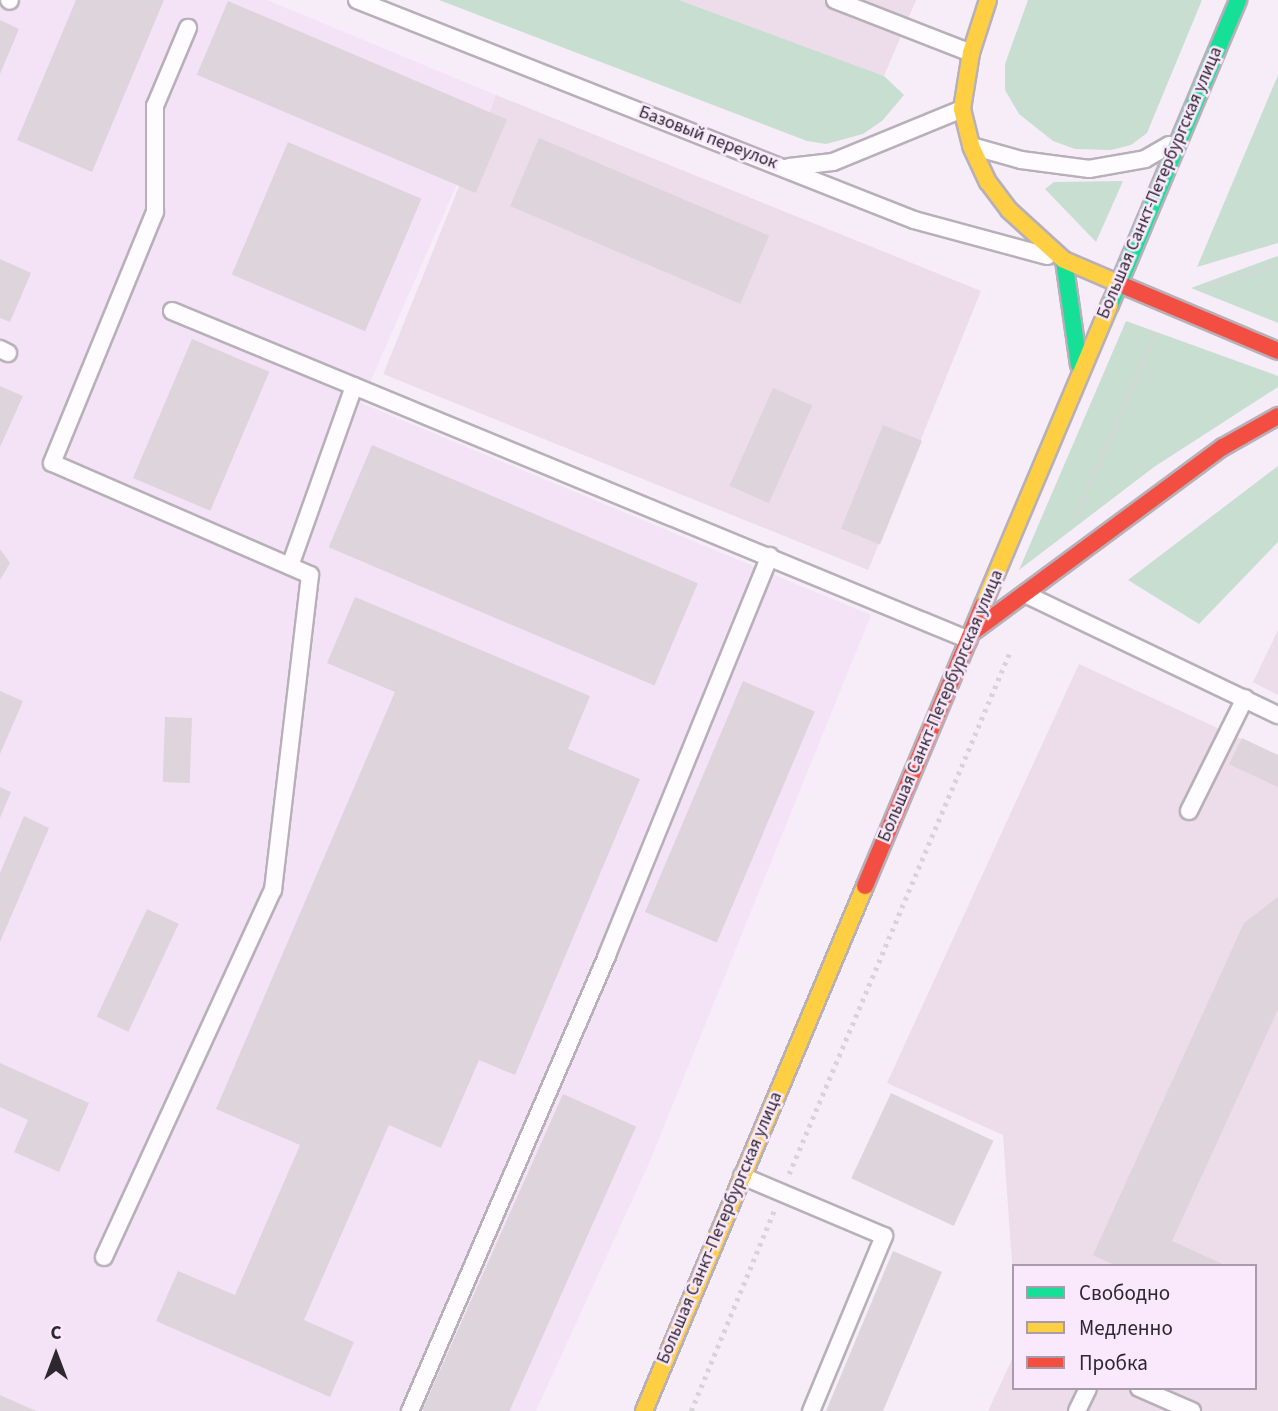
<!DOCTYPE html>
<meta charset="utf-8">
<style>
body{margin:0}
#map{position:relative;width:1278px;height:1411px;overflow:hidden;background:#f6edf8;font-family:"Source Sans 3",sans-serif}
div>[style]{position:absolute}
.commercial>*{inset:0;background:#eddce9;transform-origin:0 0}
.built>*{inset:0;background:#f4e3f7}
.green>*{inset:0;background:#c8ded0}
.building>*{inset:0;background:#ded4db;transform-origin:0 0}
.path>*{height:4.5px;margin-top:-2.25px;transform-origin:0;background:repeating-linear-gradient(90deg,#d7d4d8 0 3.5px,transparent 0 8.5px)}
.roads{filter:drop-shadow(2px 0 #b8b0b9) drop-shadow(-2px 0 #b8b0b9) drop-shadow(0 2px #b8b0b9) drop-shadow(0 -2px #b8b0b9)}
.lane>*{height:16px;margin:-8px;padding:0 8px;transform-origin:8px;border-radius:8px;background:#fefcfe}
.fast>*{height:16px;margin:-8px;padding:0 8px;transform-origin:8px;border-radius:8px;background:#16e098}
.slow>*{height:16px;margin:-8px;padding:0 8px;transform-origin:8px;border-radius:8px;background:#ffcf43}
.jam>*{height:16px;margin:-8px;padding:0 8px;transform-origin:8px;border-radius:8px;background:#f24e42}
span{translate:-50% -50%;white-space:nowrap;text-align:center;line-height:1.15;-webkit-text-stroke:5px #fae8fd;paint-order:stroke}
.street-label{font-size:18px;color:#2d272f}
.legend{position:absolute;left:1012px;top:1264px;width:245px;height:126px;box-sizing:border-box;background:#fae8fd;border:2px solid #a89bab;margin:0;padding:9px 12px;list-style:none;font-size:21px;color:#2d272f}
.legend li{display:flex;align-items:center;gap:14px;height:35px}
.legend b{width:35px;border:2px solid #a89bab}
.north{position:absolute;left:21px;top:1320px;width:70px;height:70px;-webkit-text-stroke:5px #fae8fd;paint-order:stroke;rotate:0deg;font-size:19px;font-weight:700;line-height:28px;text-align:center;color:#2d272f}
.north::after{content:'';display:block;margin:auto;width:24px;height:32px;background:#2d272f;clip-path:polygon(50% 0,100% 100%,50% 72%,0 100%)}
</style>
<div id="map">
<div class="commercial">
<div style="clip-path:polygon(679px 0,916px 0,884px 76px)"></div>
<div style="left:496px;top:95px;width:523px;height:301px;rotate:22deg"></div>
<div style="clip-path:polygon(1278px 630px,1278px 695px,1253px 682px)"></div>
<div style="clip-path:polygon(1079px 664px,1278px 756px,1278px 1411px,988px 1411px,1014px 1355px,1014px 1388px,1255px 1388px,1255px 1266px,1014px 1266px,1014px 1291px,1003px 1135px,887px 1083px)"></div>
</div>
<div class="built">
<div style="clip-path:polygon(0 0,267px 0,496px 95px,361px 403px,871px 615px,650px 1161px,536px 1411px,0 1411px)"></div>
</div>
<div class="green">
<div style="clip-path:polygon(439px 0,679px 0,884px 76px,904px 95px,882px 121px,863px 134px,826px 144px,807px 141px)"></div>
<div style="clip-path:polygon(1028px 0,1202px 0,1147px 133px,1131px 145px,1111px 150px,1075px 149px,1053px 141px,1019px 114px,1005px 90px,1005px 64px)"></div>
<div style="clip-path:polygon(1278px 75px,1278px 243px,1197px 267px)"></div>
<div style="clip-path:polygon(1123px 181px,1096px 242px,1045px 189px,1054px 182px)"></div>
<div style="clip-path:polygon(1278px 256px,1278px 323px,1191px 288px,1275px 257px)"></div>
<div style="clip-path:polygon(1126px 321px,1278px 376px,1278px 387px,1154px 467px,1019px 570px)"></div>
<div style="clip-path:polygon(1278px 466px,1278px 542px,1199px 624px,1128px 580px)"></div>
</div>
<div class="building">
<div style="clip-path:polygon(76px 0,164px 0,92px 172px,17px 140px)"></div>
<div style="left:228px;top:1px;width:303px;height:80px;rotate:23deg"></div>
<div style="clip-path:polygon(0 20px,19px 29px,0 74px)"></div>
<div style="left:539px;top:138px;width:250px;height:74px;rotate:23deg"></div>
<div style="left:288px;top:142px;width:145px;height:144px;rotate:23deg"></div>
<div style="clip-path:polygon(0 259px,31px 273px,10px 322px,0 318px)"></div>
<div style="left:192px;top:339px;width:84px;height:151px;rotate:23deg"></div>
<div style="clip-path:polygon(0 386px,23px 396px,0 447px)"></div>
<div style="left:773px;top:388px;width:43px;height:107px;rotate:24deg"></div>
<div style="left:883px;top:425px;width:42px;height:112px;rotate:22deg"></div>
<div style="left:372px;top:445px;width:354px;height:111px;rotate:23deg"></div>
<div style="clip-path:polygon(0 549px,10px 563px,0 580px)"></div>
<div style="clip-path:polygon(355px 597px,590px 696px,568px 749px,640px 779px,515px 1075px,479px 1060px,441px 1148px,389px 1125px,304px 1320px,354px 1342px,330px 1397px,156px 1321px,178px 1271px,235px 1295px,300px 1145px,216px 1109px,395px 692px,327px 663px)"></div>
<div style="left:743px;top:681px;width:78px;height:251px;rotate:23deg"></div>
<div style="clip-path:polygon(0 691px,23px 701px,0 754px)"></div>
<div style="left:165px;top:717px;width:27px;height:65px;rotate:2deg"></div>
<div style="clip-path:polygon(1242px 738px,1278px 755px,1278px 787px,1229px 764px)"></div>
<div style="clip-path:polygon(0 787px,11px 792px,0 818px)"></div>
<div style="clip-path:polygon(24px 816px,49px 828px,0 942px,0 873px)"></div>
<div style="clip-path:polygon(1278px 897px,1278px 1009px,1172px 1241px,1227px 1266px,1117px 1266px,1093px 1255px,1244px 923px)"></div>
<div style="left:147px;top:909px;width:35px;height:119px;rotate:25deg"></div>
<div style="clip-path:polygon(0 1063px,89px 1103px,59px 1172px,14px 1152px,28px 1120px,0 1107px)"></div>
<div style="left:891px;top:1093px;width:113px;height:94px;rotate:25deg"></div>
<div style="left:563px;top:1094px;width:80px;height:346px;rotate:24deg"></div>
<div style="clip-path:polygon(893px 1251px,942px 1272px,883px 1411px,826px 1411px)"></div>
<div style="clip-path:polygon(0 1395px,36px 1411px,0 1411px)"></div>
</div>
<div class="path">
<div style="left:1208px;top:286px;width:73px;rotate:-17.4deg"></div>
<div style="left:1076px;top:514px;width:198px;rotate:-66.2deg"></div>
<div style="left:789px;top:1174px;width:565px;rotate:-67.07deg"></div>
<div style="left:691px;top:1411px;width:217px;rotate:-67.5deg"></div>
</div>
<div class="roads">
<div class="lane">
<div style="left:9px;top:0;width:1px;rotate:45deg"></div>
<div style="left:357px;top:0;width:599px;rotate:21.55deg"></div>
<div style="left:914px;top:220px;width:138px;rotate:15.1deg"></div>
<div style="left:835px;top:0;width:146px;rotate:21.3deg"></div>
<div style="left:975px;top:147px;width:48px;rotate:15.8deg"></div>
<div style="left:1021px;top:160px;width:69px;rotate:7.5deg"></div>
<div style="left:1089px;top:169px;width:57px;rotate:-10.1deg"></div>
<div style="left:1145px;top:159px;width:28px;rotate:-30deg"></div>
<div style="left:789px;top:167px;width:44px;rotate:-6.5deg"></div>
<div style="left:833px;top:162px;width:139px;rotate:-22.3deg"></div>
<div style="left:172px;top:311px;width:862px;rotate:22.43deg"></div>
<div style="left:0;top:349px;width:9px;rotate:27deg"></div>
<div style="left:290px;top:566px;width:191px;rotate:-70.4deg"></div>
<div style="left:1027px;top:595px;width:278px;rotate:25.6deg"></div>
<div style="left:1189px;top:811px;width:126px;rotate:-63.6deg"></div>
<div style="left:742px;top:1176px;width:154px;rotate:22.9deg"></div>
<div style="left:884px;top:1236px;width:190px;rotate:112.6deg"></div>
<div style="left:104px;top:1257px;width:404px;rotate:-65.3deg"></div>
<div style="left:273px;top:890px;width:317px;rotate:-83.3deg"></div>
<div style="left:310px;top:575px;width:281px;rotate:-156.5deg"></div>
<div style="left:52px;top:463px;width:271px;rotate:-67.7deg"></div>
<div style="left:155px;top:212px;width:106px;rotate:-90deg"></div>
<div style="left:155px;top:106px;width:85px;rotate:-67.1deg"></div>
<div style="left:1139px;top:1388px;width:58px;rotate:23.5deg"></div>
<div style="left:410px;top:1411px;width:497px;rotate:-66.6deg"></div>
<div style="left:607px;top:955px;width:431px;rotate:-67.8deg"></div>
<div style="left:1077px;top:1411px;width:25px;rotate:-64deg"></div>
</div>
<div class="fast">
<div style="left:1064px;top:260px;width:106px;rotate:81.9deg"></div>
<div style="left:1110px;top:305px;width:331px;rotate:-67.2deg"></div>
</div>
<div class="slow">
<div style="left:988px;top:0;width:56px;rotate:107.8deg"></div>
<div style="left:971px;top:53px;width:57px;rotate:99.1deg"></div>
<div style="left:962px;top:109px;width:38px;rotate:76deg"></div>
<div style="left:971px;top:146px;width:40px;rotate:65deg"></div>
<div style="left:988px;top:182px;width:35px;rotate:53deg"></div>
<div style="left:1009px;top:210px;width:74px;rotate:42.3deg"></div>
<div style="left:1064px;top:260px;width:63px;rotate:23.3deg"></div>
<div style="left:983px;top:605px;width:326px;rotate:-67.1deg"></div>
<div style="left:644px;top:1411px;width:570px;rotate:-67.17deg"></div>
</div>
<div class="jam">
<div style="left:1122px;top:285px;width:169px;rotate:22.9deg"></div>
<div style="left:974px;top:631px;width:310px;rotate:-36.5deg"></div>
<div style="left:1223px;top:447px;width:63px;rotate:-29.4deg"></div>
<div style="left:865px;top:886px;width:305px;rotate:-67.2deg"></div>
</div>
</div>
<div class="street-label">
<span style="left:708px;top:138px;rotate:21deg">Базовый переулок</span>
<span style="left:1160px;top:183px;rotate:-67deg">Большая Санкт-Петербургская улица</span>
<span style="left:941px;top:706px;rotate:-67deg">Большая Санкт-Петербургская улица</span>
<span style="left:720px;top:1228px;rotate:-67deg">Большая Санкт-Петербургская улица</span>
</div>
<ul class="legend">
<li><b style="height:9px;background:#16e098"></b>Свободно</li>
<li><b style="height:9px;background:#ffcf43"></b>Медленно</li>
<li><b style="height:9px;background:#f24e42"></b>Пробка</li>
</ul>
<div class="north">С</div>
</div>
